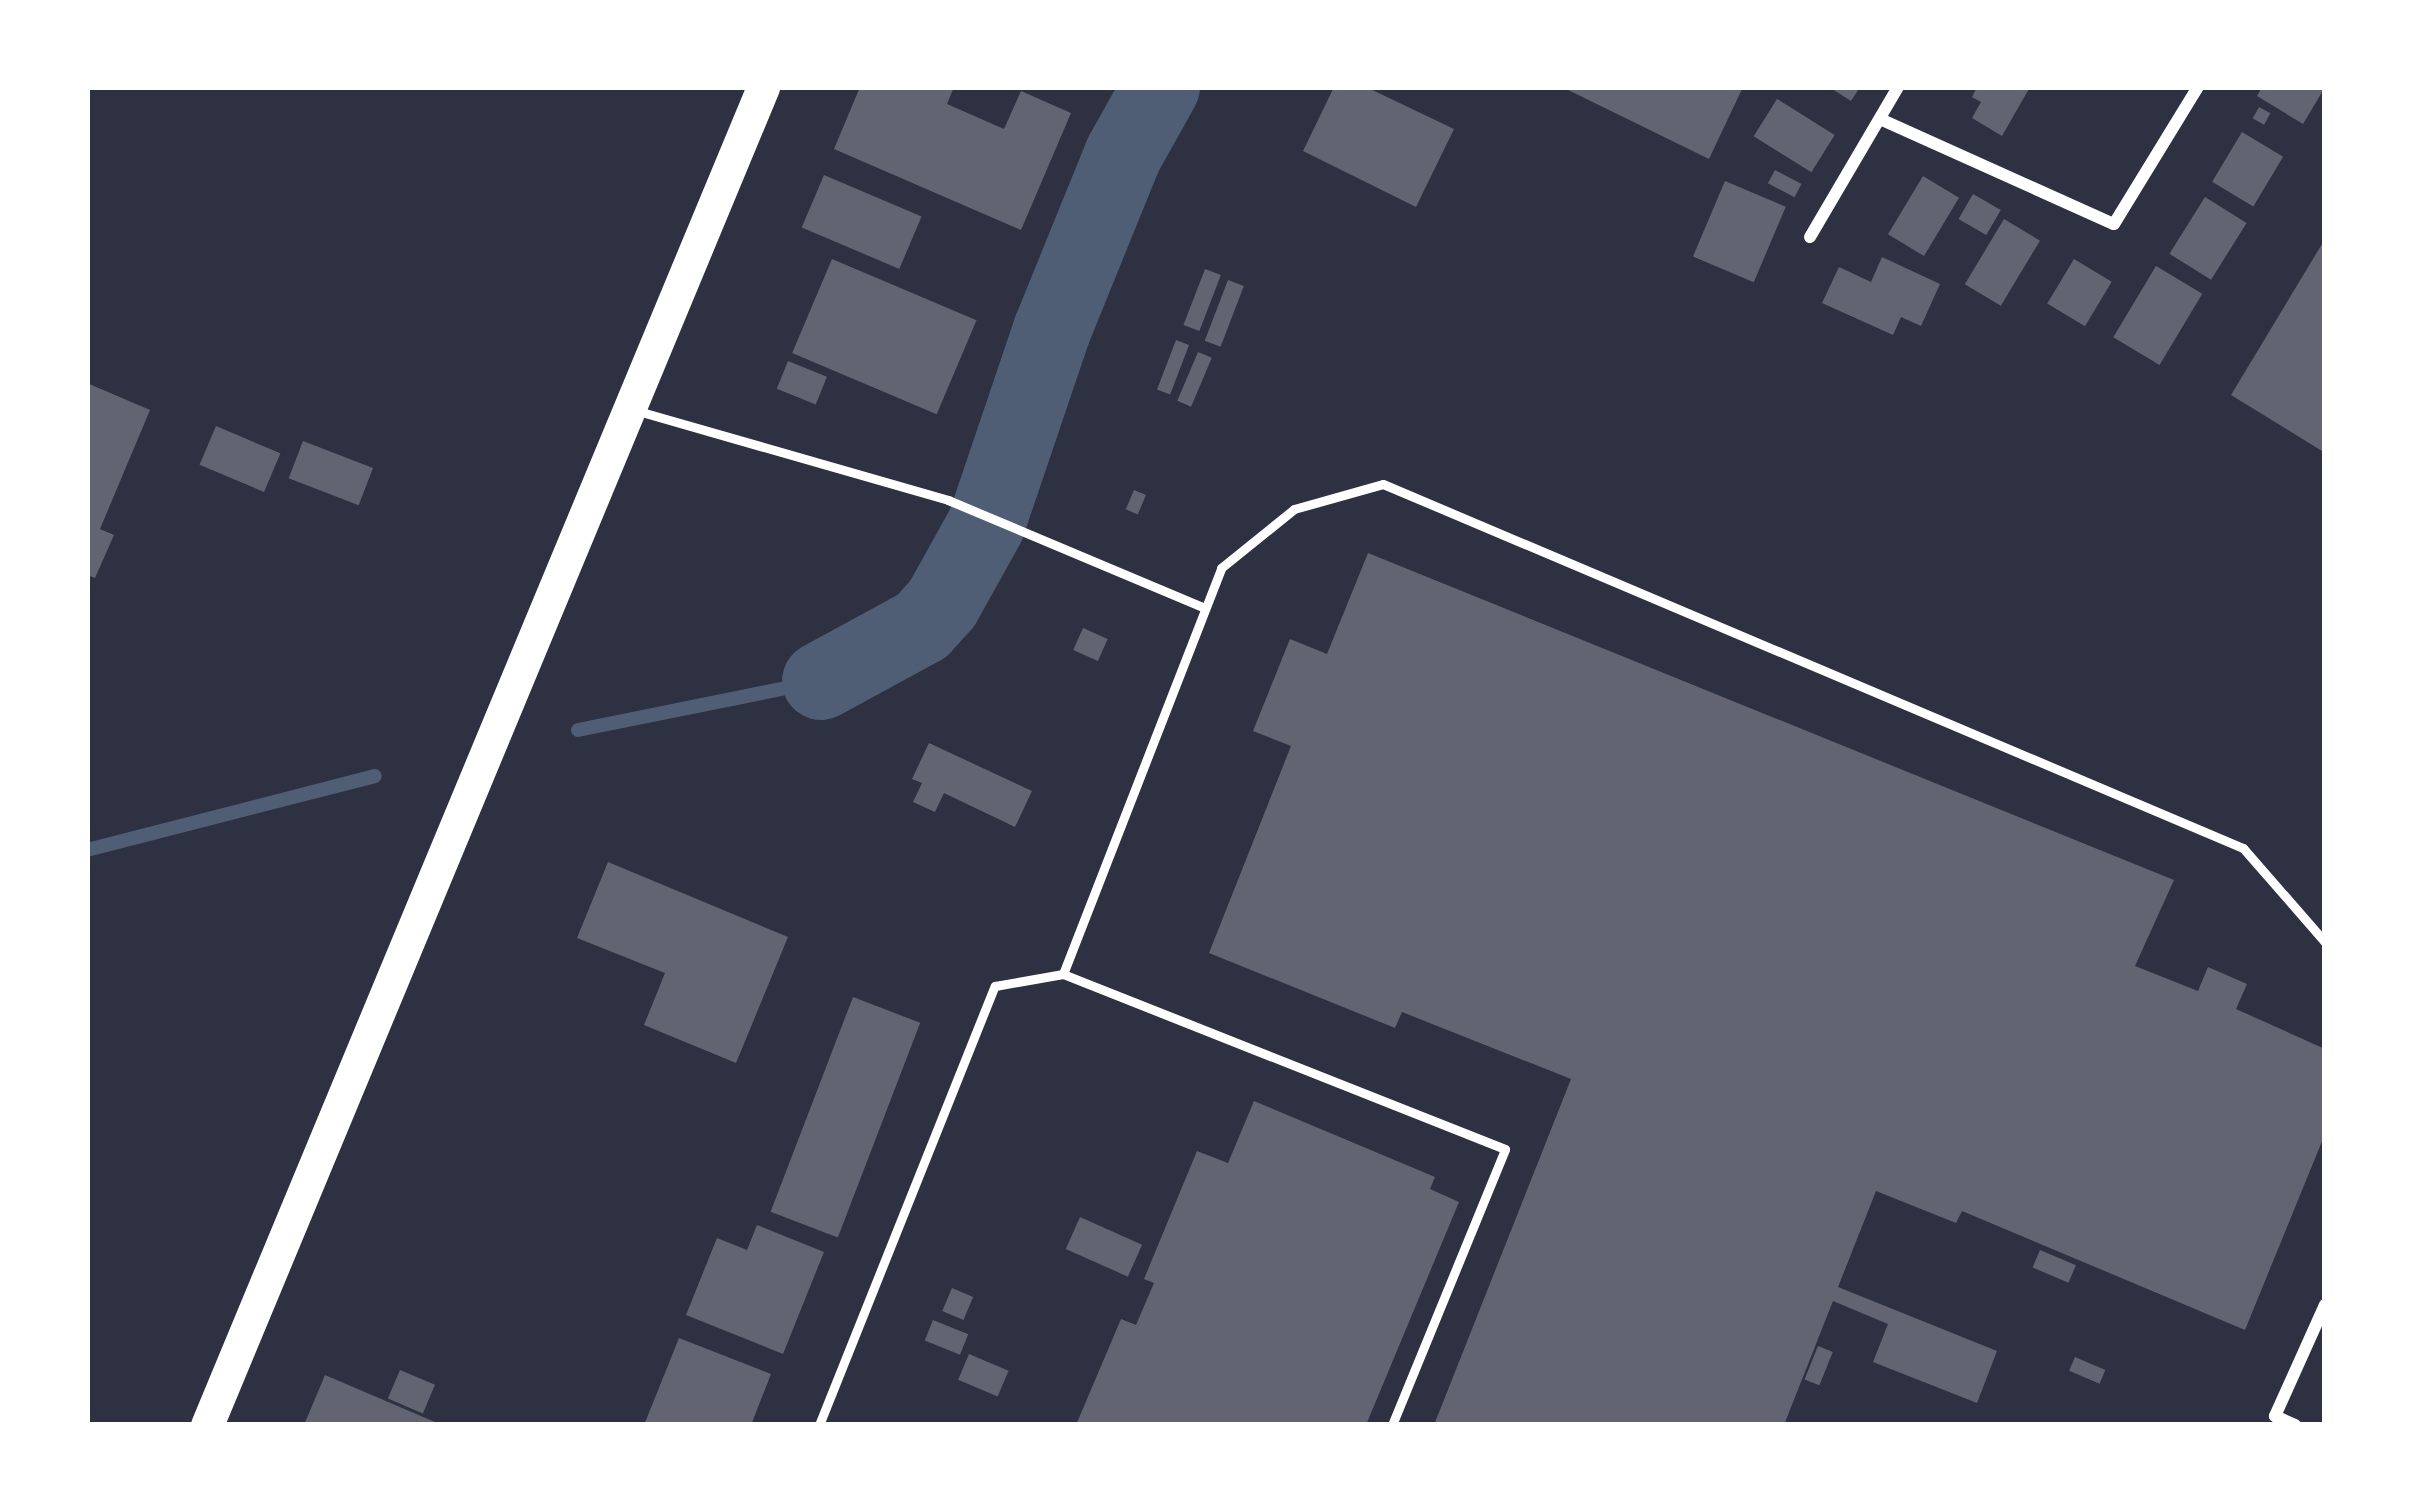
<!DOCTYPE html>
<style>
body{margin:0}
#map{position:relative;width:2412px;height:1512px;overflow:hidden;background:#2d3142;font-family:"Sofia Sans Condensed",sans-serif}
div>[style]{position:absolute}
.stream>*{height:14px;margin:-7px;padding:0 7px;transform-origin:7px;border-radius:7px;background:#4f5d75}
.river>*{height:78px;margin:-39px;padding:0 39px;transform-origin:39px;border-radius:39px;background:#4f5d75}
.building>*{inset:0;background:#626471;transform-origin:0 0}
.service>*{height:9px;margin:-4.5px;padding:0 4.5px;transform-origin:4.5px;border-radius:4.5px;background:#fff}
.minor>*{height:12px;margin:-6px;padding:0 6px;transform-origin:6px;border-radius:6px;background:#fff}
.trunk>*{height:33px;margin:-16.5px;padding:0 16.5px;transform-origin:16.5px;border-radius:16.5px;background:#fff}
span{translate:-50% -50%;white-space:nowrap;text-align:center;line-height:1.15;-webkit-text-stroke:9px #fff;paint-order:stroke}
.frame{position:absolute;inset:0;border:90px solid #fff;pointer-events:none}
</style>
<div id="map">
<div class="stream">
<div style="left:578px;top:730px;width:248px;rotate:-11.4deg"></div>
<div style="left:87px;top:850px;width:297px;rotate:-14.4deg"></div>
</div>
<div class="river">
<div style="left:821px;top:681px;width:115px;rotate:-28.6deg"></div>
<div style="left:922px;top:626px;width:30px;rotate:-48deg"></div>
<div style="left:942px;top:604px;width:90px;rotate:-60.9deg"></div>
<div style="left:986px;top:525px;width:206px;rotate:-71.3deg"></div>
<div style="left:1052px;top:330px;width:189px;rotate:-67.9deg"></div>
<div style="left:1123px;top:155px;width:78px;rotate:-60.8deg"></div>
</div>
<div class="building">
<div style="clip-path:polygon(860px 87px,954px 87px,947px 104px,1004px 129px,1021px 91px,1071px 113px,1021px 230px,834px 149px)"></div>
<div style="clip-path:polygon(1334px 87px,1366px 87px,1454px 129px,1416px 207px,1303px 151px)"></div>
<div style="clip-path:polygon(1562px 87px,1743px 87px,1709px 159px)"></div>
<div style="clip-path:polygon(1829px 87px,1860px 87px,1851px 101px)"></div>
<div style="clip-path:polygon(1977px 87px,2030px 87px,2002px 136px,1972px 118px,1981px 102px,1972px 97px)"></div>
<div style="clip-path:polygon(2262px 87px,2325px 87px,2303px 124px,2257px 96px)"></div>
<div style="left:1777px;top:99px;width:68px;height:44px;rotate:32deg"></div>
<div style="left:2259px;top:107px;width:13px;height:13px;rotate:29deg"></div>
<div style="left:2242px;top:132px;width:48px;height:58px;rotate:31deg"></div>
<div style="left:1775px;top:170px;width:30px;height:15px;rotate:28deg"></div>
<div style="left:824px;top:175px;width:106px;height:57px;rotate:23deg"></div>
<div style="left:1923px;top:176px;width:42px;height:68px;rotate:31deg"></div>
<div style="left:1725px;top:181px;width:66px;height:82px;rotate:23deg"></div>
<div style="left:1973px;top:194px;width:32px;height:29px;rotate:30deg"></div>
<div style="left:2205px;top:197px;width:49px;height:67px;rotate:32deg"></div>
<div style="left:2004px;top:219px;width:42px;height:76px;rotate:31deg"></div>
<div style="clip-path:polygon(2325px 239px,2325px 447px,2322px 451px,2231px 395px)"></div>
<div style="clip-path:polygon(1882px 257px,1940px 284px,1921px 326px,1901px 317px,1893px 335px,1822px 303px,1839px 267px,1871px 282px)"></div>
<div style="left:832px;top:259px;width:157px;height:102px;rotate:23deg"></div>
<div style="left:2074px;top:259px;width:44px;height:52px;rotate:31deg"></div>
<div style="left:2156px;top:266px;width:54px;height:83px;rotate:31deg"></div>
<div style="left:1205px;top:269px;width:17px;height:60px;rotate:21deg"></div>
<div style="left:1228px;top:280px;width:17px;height:65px;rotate:21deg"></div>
<div style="left:1176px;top:340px;width:14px;height:53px;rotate:21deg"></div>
<div style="left:1198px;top:352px;width:15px;height:53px;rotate:23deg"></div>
<div style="left:788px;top:361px;width:42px;height:30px;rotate:22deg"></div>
<div style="clip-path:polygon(87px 383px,150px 410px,100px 529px,114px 535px,95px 578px,87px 575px)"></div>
<div style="left:216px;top:426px;width:70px;height:42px;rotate:23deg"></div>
<div style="left:303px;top:441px;width:75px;height:40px;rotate:21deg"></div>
<div style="left:1134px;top:490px;width:13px;height:21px;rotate:23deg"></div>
<div style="clip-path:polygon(1368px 553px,2174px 880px,2135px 966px,2198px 991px,2208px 967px,2247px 984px,2236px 1009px,2325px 1049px,2325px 1134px,2245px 1330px,1962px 1211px,1956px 1223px,1876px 1191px,1838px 1287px,1997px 1351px,1977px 1403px,1873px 1362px,1888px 1324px,1833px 1301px,1784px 1425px,1434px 1425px,1571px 1079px,1402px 1012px,1395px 1028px,1209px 953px,1291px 746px,1253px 731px,1290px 639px,1327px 654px)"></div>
<div style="left:1083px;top:628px;width:27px;height:24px;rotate:24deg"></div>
<div style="clip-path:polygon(929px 743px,1032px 791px,1015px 827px,944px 793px,935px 812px,913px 802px,922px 783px,912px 779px)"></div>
<div style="clip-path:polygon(608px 862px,788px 937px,736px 1063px,644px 1025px,665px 973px,577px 938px)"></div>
<div style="left:853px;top:997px;width:72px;height:230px;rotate:21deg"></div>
<div style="clip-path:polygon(1254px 1101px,1435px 1177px,1430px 1189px,1459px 1202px,1366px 1425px,1076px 1425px,1121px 1319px,1136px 1325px,1154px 1283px,1144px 1279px,1197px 1151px,1228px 1163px)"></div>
<div style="left:1080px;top:1217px;width:68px;height:35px;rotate:24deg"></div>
<div style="clip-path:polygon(757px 1225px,824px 1252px,783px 1354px,686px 1315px,717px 1238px,747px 1250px)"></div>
<div style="left:2040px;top:1250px;width:39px;height:19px;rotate:23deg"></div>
<div style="left:952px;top:1288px;width:23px;height:25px;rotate:23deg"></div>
<div style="left:933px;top:1320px;width:38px;height:22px;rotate:22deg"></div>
<div style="clip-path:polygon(679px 1338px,771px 1374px,751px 1425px,644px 1425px)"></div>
<div style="left:1818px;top:1346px;width:16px;height:36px;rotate:22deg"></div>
<div style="left:969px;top:1354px;width:43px;height:28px;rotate:23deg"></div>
<div style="left:2075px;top:1357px;width:33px;height:15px;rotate:23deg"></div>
<div style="left:400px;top:1370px;width:38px;height:31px;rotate:23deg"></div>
<div style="clip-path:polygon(325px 1375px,442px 1425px,304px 1425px)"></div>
</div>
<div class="service">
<div style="left:638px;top:411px;width:323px;rotate:16deg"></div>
<div style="left:948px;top:500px;width:279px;rotate:22.8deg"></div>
<div style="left:819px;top:1425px;width:473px;rotate:-68.2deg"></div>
<div style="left:995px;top:986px;width:69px;rotate:-10deg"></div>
<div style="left:1392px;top:1425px;width:298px;rotate:-67.7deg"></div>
<div style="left:1505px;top:1149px;width:475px;rotate:-158.4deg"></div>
<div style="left:1063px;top:974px;width:436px;rotate:-68.7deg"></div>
<div style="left:1221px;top:568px;width:94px;rotate:-38.9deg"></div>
<div style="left:1294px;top:509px;width:92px;rotate:-15.7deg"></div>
<div style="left:1383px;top:484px;width:934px;rotate:22.94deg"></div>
<div style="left:2243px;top:848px;width:125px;rotate:48.9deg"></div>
</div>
<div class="minor">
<div style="left:1880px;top:119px;width:256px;rotate:24.2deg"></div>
<div style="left:2114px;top:224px;width:161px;rotate:-58.5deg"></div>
<div style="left:1810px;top:237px;width:174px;rotate:-59.6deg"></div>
<div style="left:2295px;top:1425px;width:22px;rotate:-156deg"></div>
<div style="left:2275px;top:1416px;width:122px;rotate:-65.8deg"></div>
</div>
<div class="trunk">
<div style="left:207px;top:1425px;width:1449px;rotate:-67.43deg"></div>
</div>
<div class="frame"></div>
</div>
